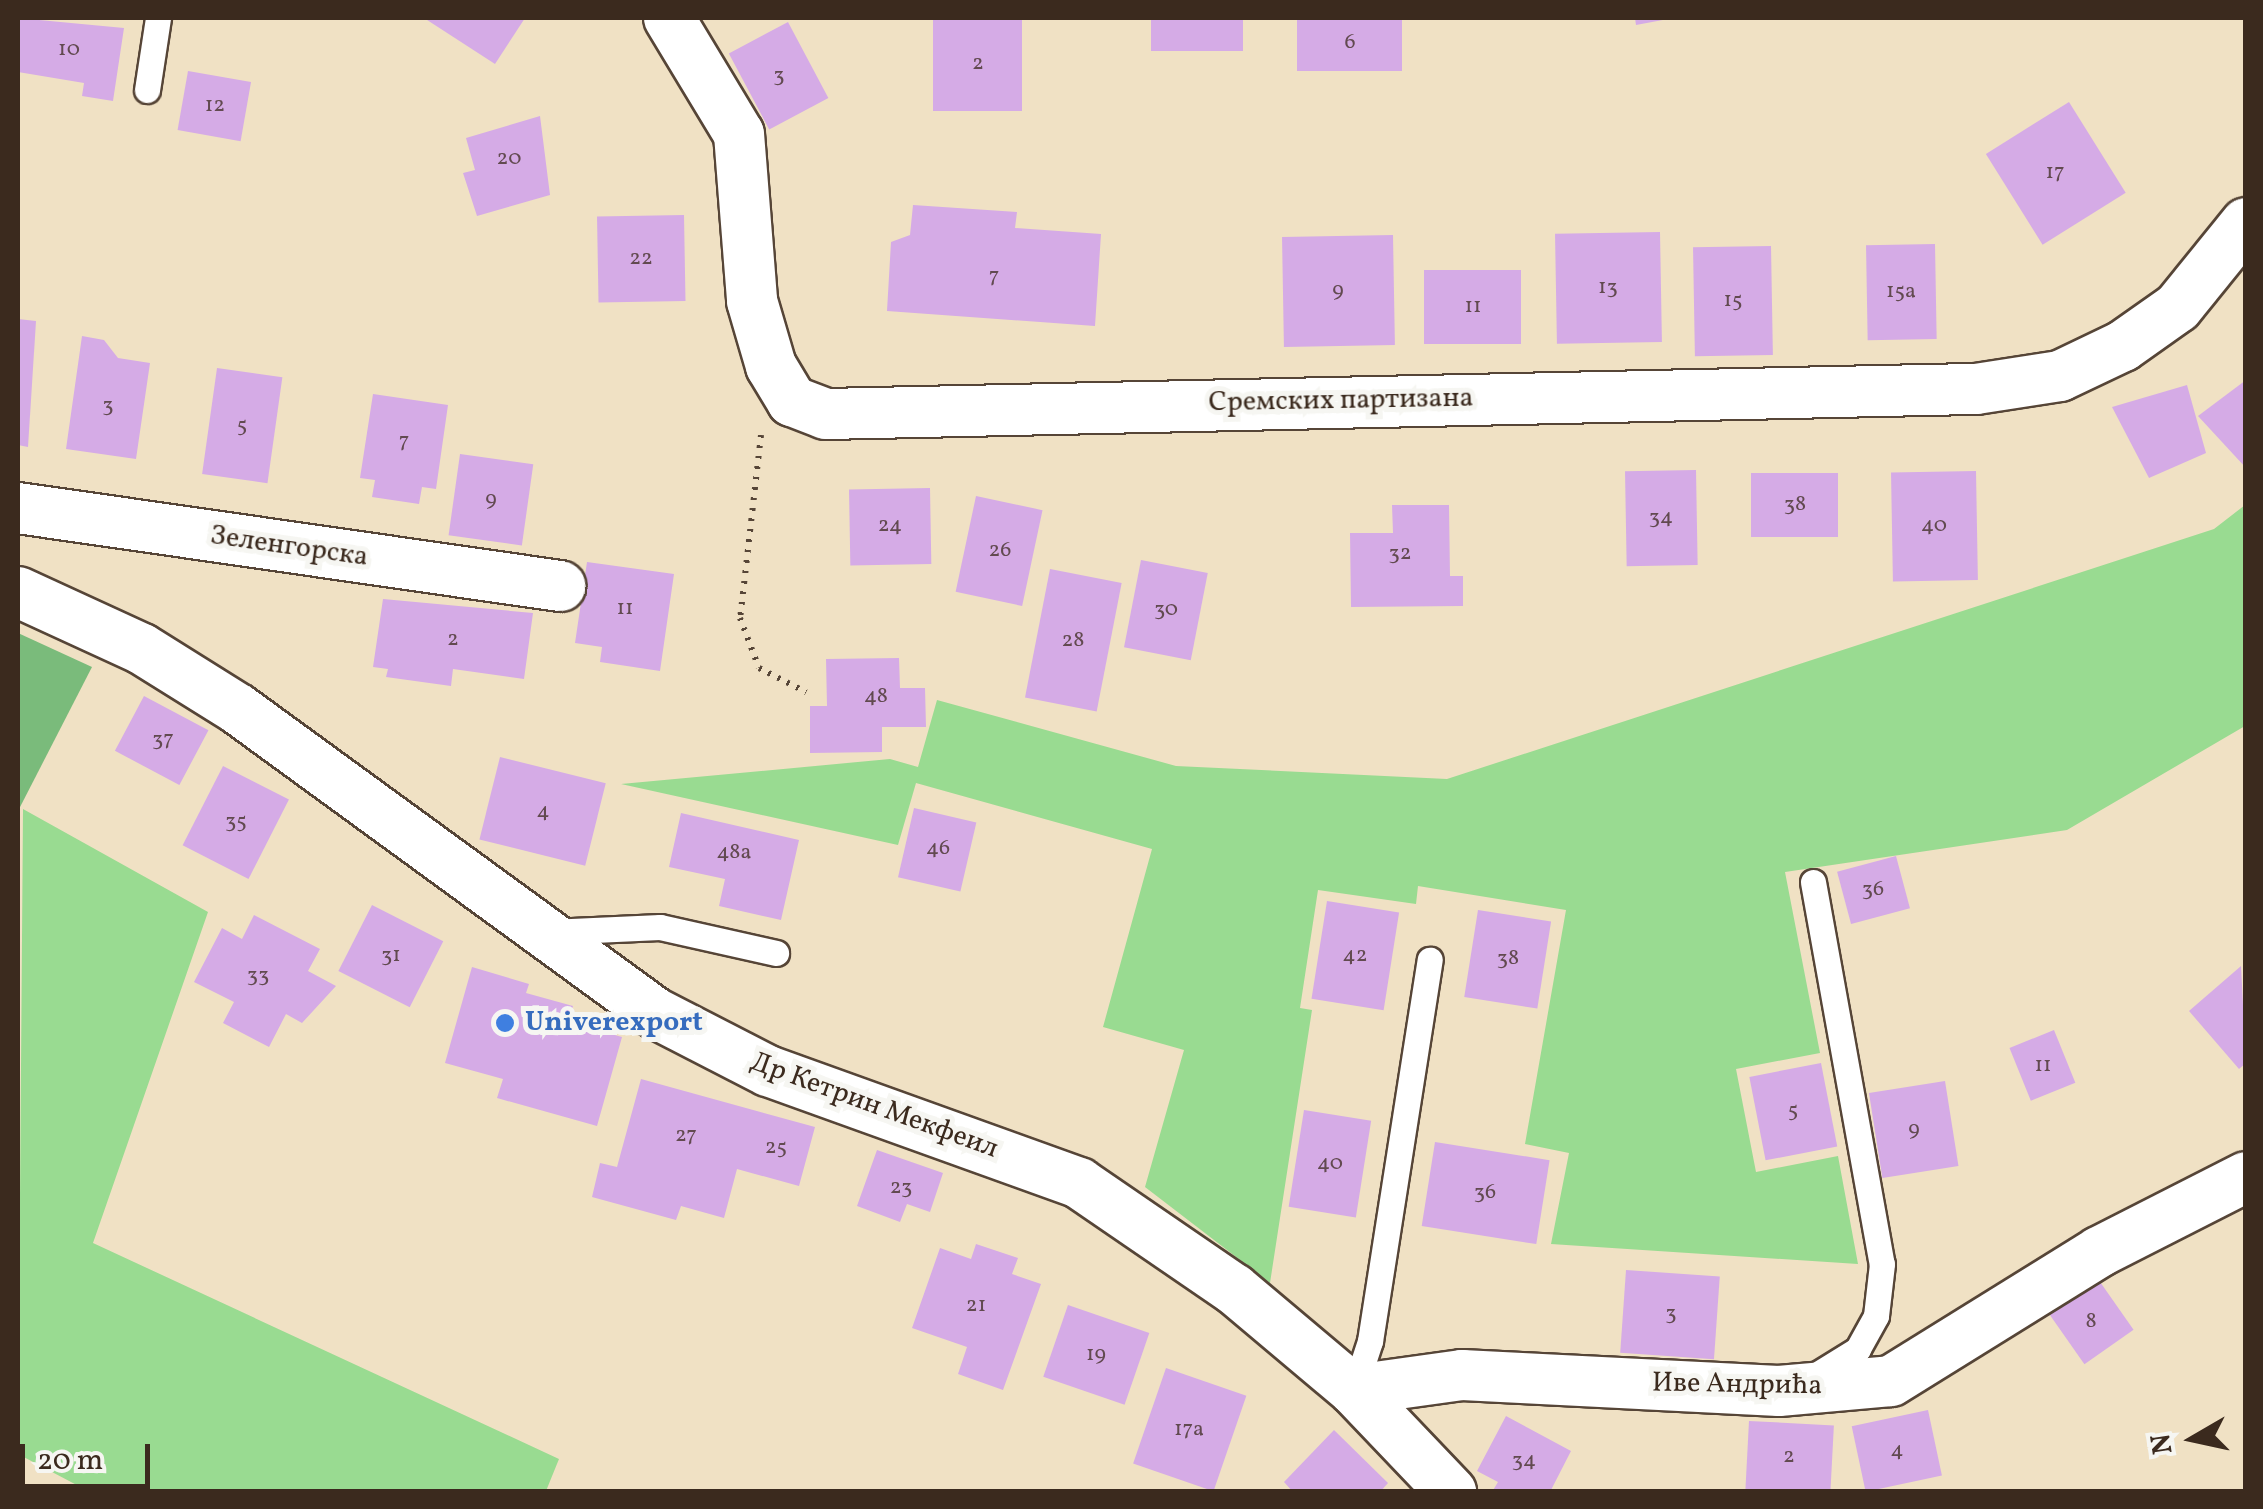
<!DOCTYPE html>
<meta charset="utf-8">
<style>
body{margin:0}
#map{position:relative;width:2263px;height:1509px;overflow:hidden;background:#f0e1c4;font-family:Vollkorn,serif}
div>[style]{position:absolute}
.green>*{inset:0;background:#99db91}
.forest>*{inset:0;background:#7abb7b}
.building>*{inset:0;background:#d5abe6;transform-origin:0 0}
.path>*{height:6px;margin-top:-3px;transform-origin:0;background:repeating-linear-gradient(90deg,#564537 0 2.5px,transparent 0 10.5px)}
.roads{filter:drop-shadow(2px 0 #564537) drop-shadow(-2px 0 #564537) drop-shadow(0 2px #564537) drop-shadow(0 -2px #564537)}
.service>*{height:25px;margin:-12.5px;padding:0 12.5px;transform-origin:12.5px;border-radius:12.5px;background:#fff}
.minor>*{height:50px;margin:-25px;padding:0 25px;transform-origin:25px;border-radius:25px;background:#fff}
.dots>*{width:28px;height:28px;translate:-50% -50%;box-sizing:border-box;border:5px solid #f6f6f2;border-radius:50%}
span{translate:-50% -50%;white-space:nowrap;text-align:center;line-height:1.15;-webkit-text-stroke:10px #f6f6f2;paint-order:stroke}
.number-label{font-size:22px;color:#624a50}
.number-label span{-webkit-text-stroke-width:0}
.street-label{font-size:28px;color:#3b2a1e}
.shop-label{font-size:28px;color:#366cbe;font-weight:700}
.left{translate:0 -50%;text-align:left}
.frame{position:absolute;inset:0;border:20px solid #3b2a1e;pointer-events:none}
.north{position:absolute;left:2143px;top:1389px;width:100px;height:100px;-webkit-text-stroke:8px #f6f6f2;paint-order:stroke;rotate:261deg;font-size:28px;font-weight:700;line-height:40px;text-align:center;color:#3b2a1e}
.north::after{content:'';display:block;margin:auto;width:35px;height:45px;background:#3b2a1e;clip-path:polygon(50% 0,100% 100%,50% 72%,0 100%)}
.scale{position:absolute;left:20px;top:1444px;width:130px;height:45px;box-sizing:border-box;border:5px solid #3b2a1e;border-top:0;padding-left:12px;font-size:30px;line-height:35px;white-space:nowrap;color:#3b2a1e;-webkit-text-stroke:8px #f6f6f2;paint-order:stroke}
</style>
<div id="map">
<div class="green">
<div style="clip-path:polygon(2245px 505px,2245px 726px,2067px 830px,1785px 872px,1820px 1053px,1736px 1069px,1756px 1172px,1838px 1156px,1858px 1264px,1551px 1244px,1569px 1153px,1525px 1144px,1566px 910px,1418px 886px,1416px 904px,1318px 890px,1300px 1008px,1312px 1010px,1270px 1283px,1145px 1187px,1184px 1050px,1103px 1027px,1152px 849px,916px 783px,898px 845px,621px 784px,890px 759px,918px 767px,937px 700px,1176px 766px,1447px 779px,2214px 529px)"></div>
<div style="clip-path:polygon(23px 809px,208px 912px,93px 1243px,559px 1459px,546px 1491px,88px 1491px,18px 1454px)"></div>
</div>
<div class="forest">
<div style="clip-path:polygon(18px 633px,92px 667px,18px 811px)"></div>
</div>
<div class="building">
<div style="clip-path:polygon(18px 18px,124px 28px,113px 101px,82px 96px,84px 83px,18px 72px)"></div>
<div style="clip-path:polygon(424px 18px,525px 18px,495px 64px)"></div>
<div style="left:933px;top:18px;width:89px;height:93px"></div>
<div style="left:1151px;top:18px;width:92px;height:33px"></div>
<div style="left:1297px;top:18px;width:105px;height:53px"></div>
<div style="clip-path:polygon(1635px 18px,1667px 18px,1668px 19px,1636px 25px)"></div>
<div style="left:788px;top:22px;width:86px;height:67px;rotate:62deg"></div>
<div style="left:188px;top:71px;width:64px;height:60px;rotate:10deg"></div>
<div style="left:2069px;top:102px;width:107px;height:98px;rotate:58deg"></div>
<div style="clip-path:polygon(540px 116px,550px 195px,477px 216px,463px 173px,475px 170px,466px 138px)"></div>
<div style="clip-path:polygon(913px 205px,1017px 212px,1015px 228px,1101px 234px,1095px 326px,887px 311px,891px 242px,910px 235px)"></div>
<div style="left:684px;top:215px;width:86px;height:87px;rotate:89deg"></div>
<div style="left:1660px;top:232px;width:110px;height:105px;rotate:89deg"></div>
<div style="left:1393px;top:235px;width:110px;height:111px;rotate:89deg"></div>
<div style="left:1935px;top:244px;width:95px;height:69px;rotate:89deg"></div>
<div style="left:1771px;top:246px;width:109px;height:78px;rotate:89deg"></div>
<div style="left:1521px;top:270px;width:74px;height:97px;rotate:90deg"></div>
<div style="clip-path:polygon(18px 319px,36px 321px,28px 447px,18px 445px)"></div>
<div style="clip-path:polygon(82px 336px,104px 340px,118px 358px,150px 363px,136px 459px,66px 449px)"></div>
<div style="left:217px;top:368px;width:66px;height:107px;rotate:8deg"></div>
<div style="clip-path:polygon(2246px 380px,2246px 468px,2198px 416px)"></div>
<div style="clip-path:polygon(2187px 385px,2206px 453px,2149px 478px,2112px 407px)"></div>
<div style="clip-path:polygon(373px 394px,448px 405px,436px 489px,422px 487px,419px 504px,372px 497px,375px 480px,360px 478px)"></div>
<div style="left:460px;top:454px;width:74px;height:82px;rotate:8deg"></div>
<div style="left:1696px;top:470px;width:95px;height:71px;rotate:89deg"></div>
<div style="left:1976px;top:471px;width:109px;height:85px;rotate:89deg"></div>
<div style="left:1838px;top:473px;width:64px;height:87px;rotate:90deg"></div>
<div style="left:930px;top:488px;width:76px;height:81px;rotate:89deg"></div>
<div style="left:976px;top:496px;width:68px;height:98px;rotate:12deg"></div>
<div style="clip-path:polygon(1392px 505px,1449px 505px,1450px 576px,1463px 576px,1463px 606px,1351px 607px,1350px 533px,1393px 533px)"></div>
<div style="left:1141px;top:560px;width:68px;height:89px;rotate:11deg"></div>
<div style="clip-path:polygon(587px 562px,674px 574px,660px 671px,600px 662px,602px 647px,575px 643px)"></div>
<div style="left:1050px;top:569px;width:73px;height:131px;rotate:11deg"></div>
<div style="clip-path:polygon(383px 599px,533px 613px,524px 679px,453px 669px,451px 686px,386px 677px,388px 669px,373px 667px)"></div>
<div style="clip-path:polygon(899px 658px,900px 688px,925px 688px,926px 727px,882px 727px,882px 752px,810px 753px,810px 706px,827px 706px,826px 659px)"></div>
<div style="left:144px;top:696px;width:73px;height:62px;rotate:28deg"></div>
<div style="left:500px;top:757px;width:109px;height:85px;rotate:14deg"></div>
<div style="left:223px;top:766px;width:74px;height:89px;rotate:27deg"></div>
<div style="left:914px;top:808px;width:64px;height:71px;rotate:13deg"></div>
<div style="clip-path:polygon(681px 813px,799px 840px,781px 920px,719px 906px,725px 879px,669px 867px)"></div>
<div style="left:1896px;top:856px;width:54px;height:61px;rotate:75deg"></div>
<div style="left:1327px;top:901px;width:73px;height:99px;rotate:9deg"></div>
<div style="left:372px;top:905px;width:80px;height:74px;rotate:27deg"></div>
<div style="left:1478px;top:910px;width:74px;height:88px;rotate:9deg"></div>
<div style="clip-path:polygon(254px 915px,320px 949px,308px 971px,336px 986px,302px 1023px,286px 1014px,269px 1047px,223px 1023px,234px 1002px,194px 982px,222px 928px,242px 939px)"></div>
<div style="clip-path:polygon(2241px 966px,2246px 1063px,2239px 1069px,2189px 1011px)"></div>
<div style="clip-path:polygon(472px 967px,529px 984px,526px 993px,573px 1006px,568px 1022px,622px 1037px,597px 1126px,497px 1098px,503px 1079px,445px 1063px)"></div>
<div style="left:2054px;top:1030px;width:57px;height:48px;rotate:68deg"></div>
<div style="left:1821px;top:1063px;width:85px;height:73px;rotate:79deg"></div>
<div style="clip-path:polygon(641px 1079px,815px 1127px,799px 1186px,737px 1169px,724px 1218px,681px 1206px,676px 1220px,592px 1197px,600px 1163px,617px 1167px)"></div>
<div style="left:1945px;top:1081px;width:86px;height:77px;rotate:81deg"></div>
<div style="left:1304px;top:1110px;width:68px;height:98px;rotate:9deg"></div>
<div style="left:1435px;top:1142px;width:116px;height:85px;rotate:9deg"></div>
<div style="clip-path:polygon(877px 1150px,943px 1173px,930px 1212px,907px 1204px,900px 1222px,857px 1206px)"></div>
<div style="clip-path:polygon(976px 1244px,1018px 1258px,1012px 1274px,1041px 1284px,1003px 1390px,958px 1374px,967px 1347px,912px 1328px,940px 1248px,971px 1259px)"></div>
<div style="left:1626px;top:1270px;width:94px;height:83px;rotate:4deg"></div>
<div style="left:2098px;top:1279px;width:62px;height:60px;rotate:55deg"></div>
<div style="left:1068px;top:1305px;width:86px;height:76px;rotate:19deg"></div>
<div style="left:1166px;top:1368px;width:85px;height:101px;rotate:19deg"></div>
<div style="left:1928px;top:1410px;width:67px;height:78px;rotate:78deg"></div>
<div style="clip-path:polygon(1506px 1416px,1571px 1451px,1550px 1492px,1492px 1492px,1498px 1482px,1477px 1471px)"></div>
<div style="left:1749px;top:1421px;width:85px;height:68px;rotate:3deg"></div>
<div style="clip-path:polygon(1334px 1430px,1388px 1483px,1380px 1492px,1293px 1492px,1284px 1482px)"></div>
</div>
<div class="path">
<div style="left:761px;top:435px;width:184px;rotate:96.5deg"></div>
<div style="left:740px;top:618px;width:53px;rotate:69.2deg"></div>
<div style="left:759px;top:668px;width:53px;rotate:27.1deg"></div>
</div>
<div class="roads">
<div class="service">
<div style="left:147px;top:90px;width:73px;rotate:-81.3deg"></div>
<div style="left:1813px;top:882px;width:388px;rotate:79.8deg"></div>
<div style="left:1882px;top:1264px;width:52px;rotate:96.6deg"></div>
<div style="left:1876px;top:1316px;width:38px;rotate:119deg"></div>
<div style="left:1858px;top:1349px;width:49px;rotate:148.2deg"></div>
<div style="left:549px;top:932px;width:111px;rotate:-2.6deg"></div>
<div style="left:660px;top:927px;width:119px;rotate:12.6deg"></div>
<div style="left:1354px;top:1390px;width:52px;rotate:-71.9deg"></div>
<div style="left:1370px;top:1341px;width:386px;rotate:-81.1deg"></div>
</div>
<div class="minor">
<div style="left:669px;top:18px;width:135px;rotate:58.9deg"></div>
<div style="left:739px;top:134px;width:168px;rotate:85.5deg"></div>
<div style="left:752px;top:301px;width:68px;rotate:73.7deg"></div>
<div style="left:771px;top:366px;width:41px;rotate:59deg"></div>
<div style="left:792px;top:401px;width:36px;rotate:21deg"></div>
<div style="left:826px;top:414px;width:1150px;rotate:-1.25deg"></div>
<div style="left:1976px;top:389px;width:85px;rotate:-8.8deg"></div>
<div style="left:2060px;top:376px;width:70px;rotate:-25.5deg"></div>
<div style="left:2123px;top:346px;width:67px;rotate:-35.3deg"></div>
<div style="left:2178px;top:307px;width:108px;rotate:-51deg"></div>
<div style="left:18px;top:508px;width:548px;rotate:8.19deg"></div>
<div style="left:18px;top:592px;width:136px;rotate:24.7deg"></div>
<div style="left:142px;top:649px;width:113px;rotate:32deg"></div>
<div style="left:238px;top:709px;width:516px;rotate:36.09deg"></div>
<div style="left:655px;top:1013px;width:127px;rotate:27.2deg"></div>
<div style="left:768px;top:1071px;width:331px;rotate:19.8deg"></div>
<div style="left:1079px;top:1183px;width:188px;rotate:34.4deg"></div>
<div style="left:1234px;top:1289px;width:157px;rotate:40.1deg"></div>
<div style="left:1354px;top:1390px;width:141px;rotate:46.4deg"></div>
<div style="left:1354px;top:1390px;width:109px;rotate:-7.9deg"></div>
<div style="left:1462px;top:1375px;width:317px;rotate:2.9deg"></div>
<div style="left:1779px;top:1391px;width:112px;rotate:-5.1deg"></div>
<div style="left:1891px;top:1381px;width:245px;rotate:-31.8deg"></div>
<div style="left:2099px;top:1252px;width:165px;rotate:-27deg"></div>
</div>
</div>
<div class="dots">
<div style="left:505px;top:1023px;background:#3f7fe0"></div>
</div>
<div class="number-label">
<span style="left:1350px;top:43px">6</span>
<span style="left:69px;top:50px">10</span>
<span style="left:978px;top:64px">2</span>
<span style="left:779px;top:76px">3</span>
<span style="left:215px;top:106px">12</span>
<span style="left:509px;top:159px">20</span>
<span style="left:2055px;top:173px">17</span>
<span style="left:641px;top:259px">22</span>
<span style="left:994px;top:277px">7</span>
<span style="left:1608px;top:288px">13</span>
<span style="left:1338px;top:291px">9</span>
<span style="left:1901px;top:292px">15a</span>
<span style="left:1733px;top:301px">15</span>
<span style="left:1473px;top:307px">11</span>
<span style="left:108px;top:406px">3</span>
<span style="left:242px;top:426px">5</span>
<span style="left:404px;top:442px">7</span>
<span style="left:491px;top:500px">9</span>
<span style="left:1795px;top:505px">38</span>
<span style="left:1661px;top:518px">34</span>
<span style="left:890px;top:526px">24</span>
<span style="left:1934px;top:526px">40</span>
<span style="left:1000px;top:551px">26</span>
<span style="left:1400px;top:554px">32</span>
<span style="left:625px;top:609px">11</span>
<span style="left:1166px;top:610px">30</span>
<span style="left:453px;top:640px">2</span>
<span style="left:1073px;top:641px">28</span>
<span style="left:876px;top:697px">48</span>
<span style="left:163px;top:740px">37</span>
<span style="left:543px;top:812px">4</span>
<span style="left:236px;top:822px">35</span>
<span style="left:938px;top:849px">46</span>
<span style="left:734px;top:853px">48a</span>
<span style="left:1873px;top:890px">36</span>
<span style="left:391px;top:956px">31</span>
<span style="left:1355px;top:956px">42</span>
<span style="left:1508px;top:959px">38</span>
<span style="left:258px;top:976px">33</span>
<span style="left:2043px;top:1066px">11</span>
<span style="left:1793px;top:1111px">5</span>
<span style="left:1914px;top:1130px">9</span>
<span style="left:686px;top:1136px">27</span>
<span style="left:776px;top:1148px">25</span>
<span style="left:1330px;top:1164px">40</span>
<span style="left:901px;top:1188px">23</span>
<span style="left:1485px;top:1193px">36</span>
<span style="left:976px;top:1306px">21</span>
<span style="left:1671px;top:1314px">3</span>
<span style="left:2091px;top:1322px">8</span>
<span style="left:1096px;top:1355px">19</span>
<span style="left:1189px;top:1430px">17a</span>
<span style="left:1897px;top:1451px">4</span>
<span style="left:1789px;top:1457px">2</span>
<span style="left:1524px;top:1461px">34</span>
</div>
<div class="street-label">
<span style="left:1341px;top:401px;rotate:-1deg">Сремских партизана</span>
<span style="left:289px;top:547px;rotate:8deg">Зеленгорска</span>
<span style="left:874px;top:1106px;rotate:20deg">Др Кетрин Мекфеил</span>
<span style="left:1737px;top:1385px;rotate:1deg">Иве Андрића</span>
</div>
<div class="shop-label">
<span class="left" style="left:525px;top:1023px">Univerexport</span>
</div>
<div class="frame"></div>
<div class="north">N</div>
<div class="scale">20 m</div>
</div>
